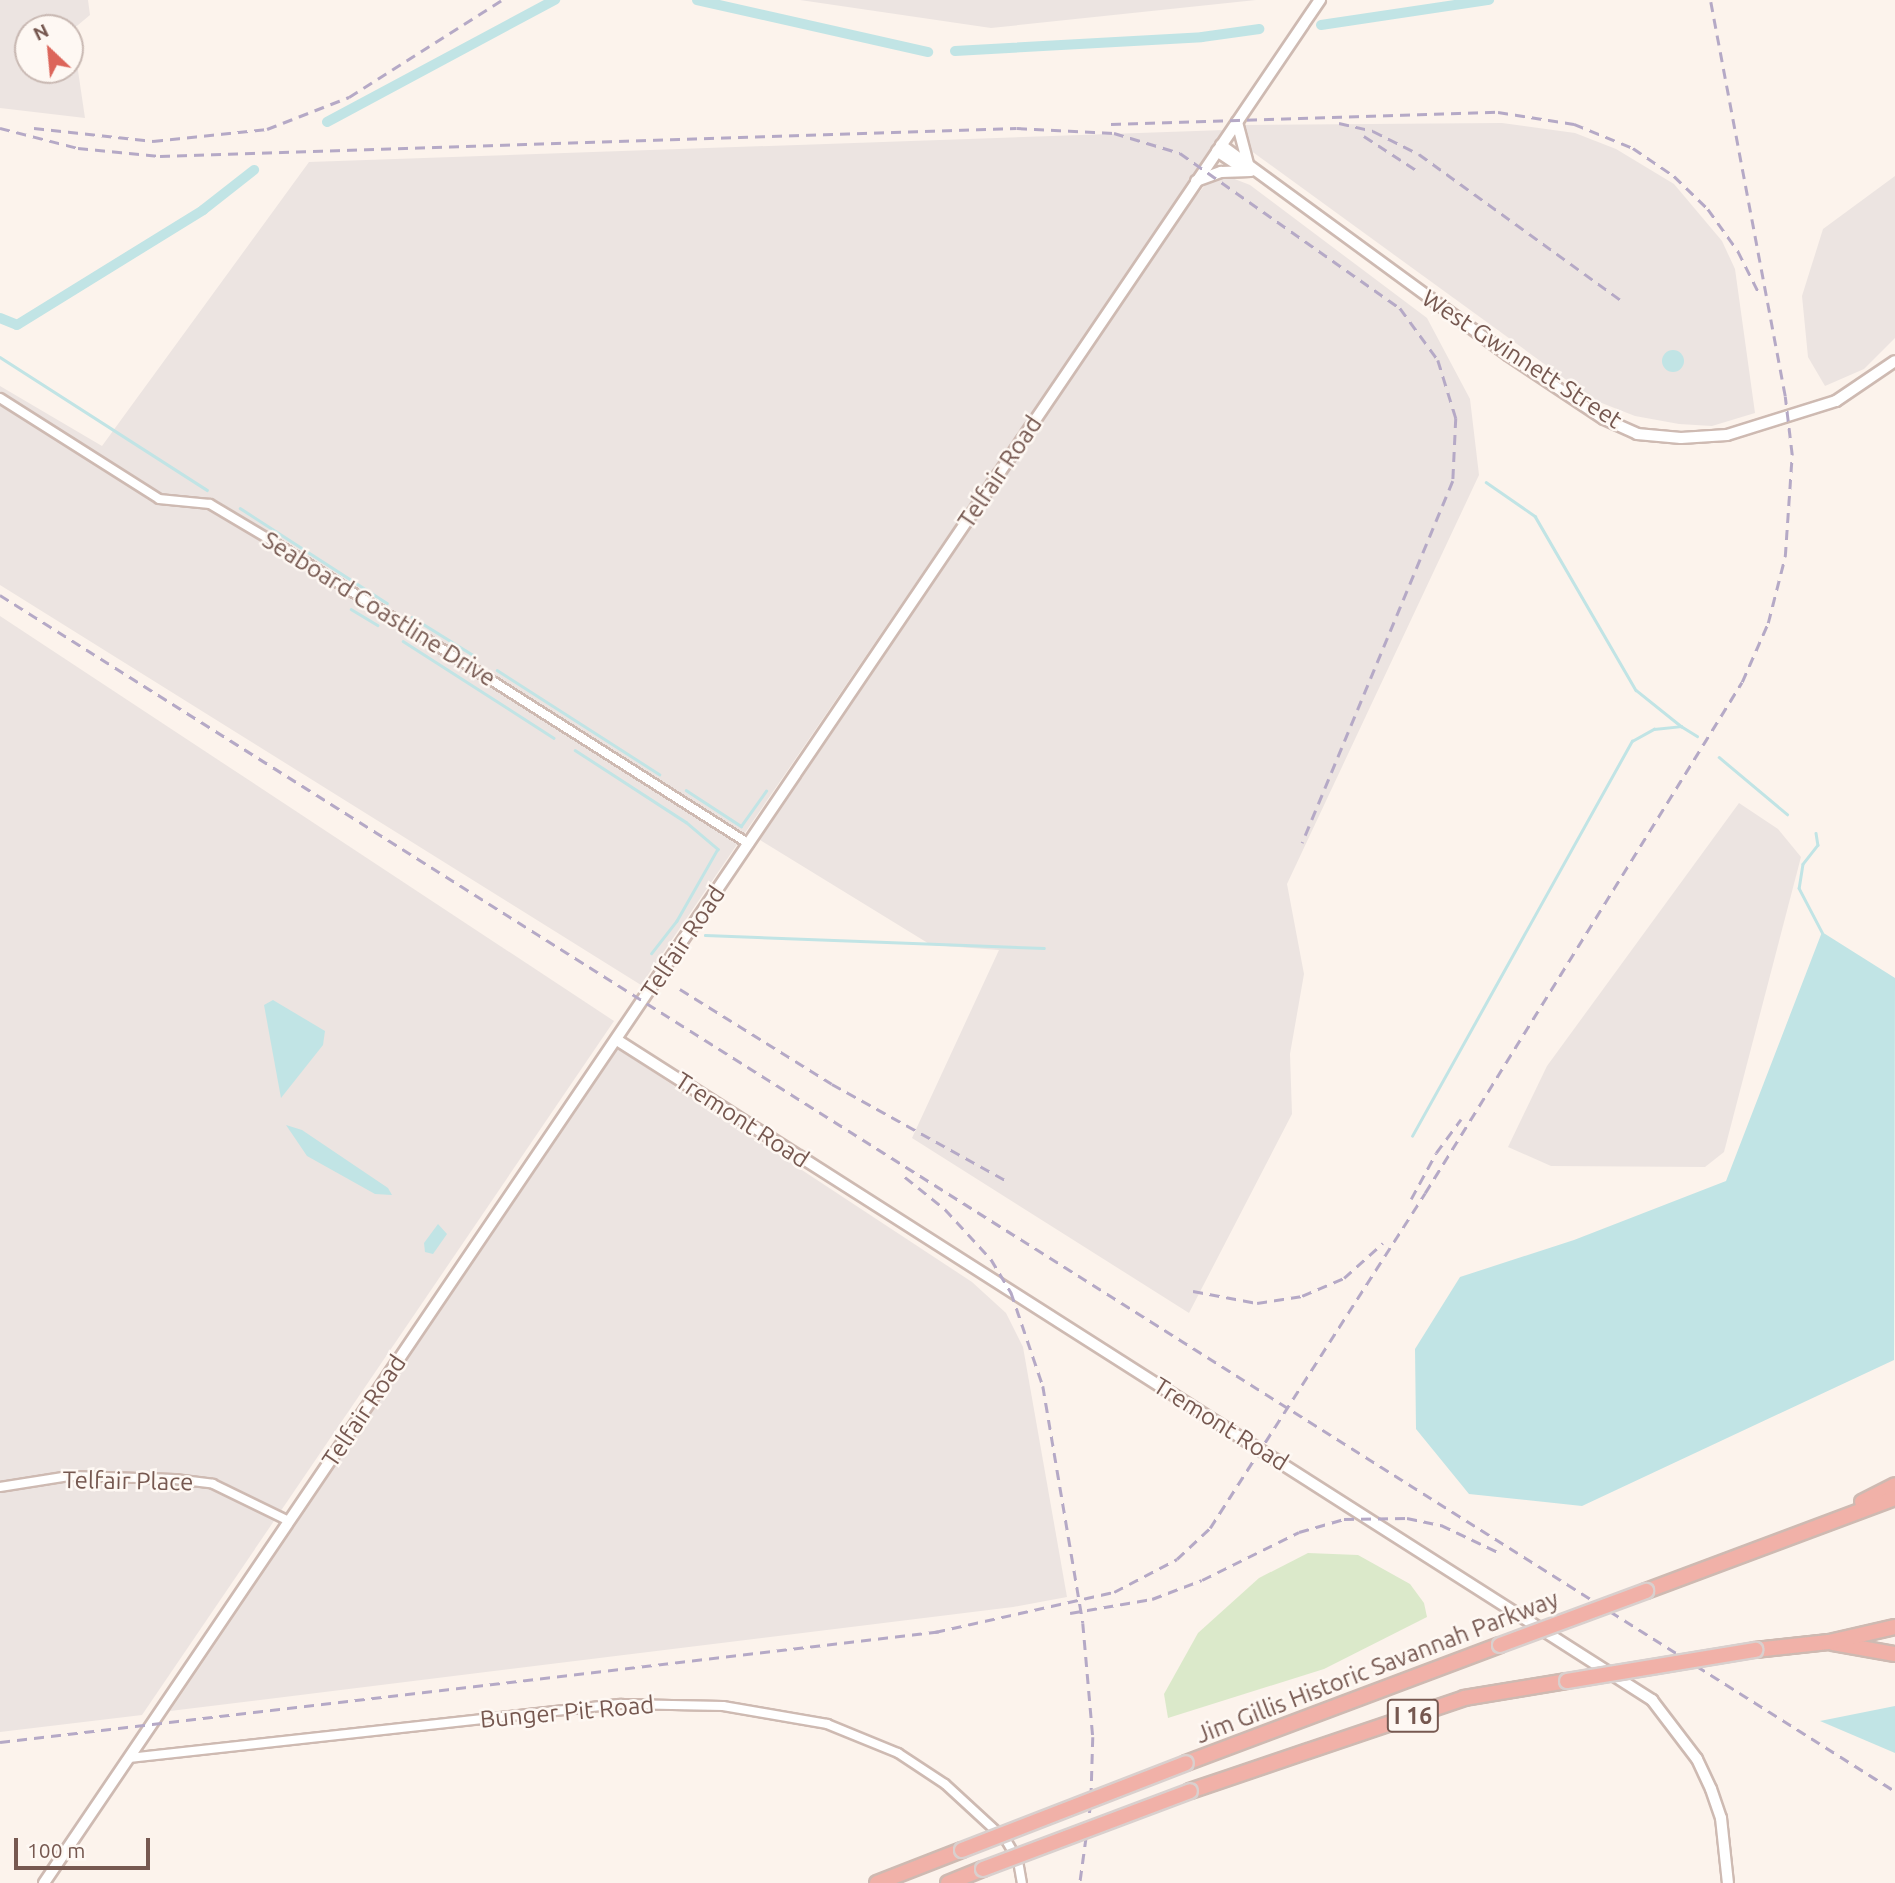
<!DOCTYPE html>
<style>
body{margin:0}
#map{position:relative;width:1895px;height:1883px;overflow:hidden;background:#fcf3ec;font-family:Ubuntu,sans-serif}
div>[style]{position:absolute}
.industrial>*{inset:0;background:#ece4e1}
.green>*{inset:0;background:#dbe9ca}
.water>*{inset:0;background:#c1e4e5}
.round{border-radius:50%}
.stream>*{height:2.5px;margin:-1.25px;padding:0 1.25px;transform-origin:1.25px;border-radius:1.25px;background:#c1e4e5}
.canal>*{height:10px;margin:-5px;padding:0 5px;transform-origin:5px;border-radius:5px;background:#c1e4e5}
.roads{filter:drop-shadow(2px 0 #cebab2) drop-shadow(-2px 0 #cebab2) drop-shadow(0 2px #cebab2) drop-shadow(0 -2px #cebab2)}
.minor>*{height:8px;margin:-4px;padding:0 4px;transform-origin:4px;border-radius:4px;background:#fff}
.tertiary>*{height:10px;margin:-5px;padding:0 5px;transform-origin:5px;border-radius:5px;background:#fff}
.motorway>*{height:14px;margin:-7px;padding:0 7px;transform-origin:7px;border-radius:7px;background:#f1b1a8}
.rail>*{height:2.5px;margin-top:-1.25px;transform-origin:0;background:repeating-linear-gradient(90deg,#b5a9c6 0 10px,transparent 0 17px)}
.bridges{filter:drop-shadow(2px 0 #d9d0ce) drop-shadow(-2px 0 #d9d0ce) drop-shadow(0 2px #d9d0ce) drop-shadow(0 -2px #d9d0ce)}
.motorway-bridge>*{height:14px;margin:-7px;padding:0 7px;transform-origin:7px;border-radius:7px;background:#f1b1a8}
span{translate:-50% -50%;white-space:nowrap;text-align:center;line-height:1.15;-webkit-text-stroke:5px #fef8f3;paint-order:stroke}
.shield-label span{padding:2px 5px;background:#fef8f3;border:2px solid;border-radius:5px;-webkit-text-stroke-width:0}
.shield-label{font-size:23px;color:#765850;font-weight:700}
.street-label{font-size:24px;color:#765850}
.north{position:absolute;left:14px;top:14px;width:70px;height:70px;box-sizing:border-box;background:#fef8f3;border:2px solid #c8b8b2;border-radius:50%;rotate:334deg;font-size:19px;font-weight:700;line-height:28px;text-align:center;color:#765850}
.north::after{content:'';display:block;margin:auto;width:24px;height:32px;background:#dc655a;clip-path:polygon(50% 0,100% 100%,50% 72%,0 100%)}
.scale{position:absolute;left:14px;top:1838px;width:136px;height:32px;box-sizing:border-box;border:4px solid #765850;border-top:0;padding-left:9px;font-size:21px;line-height:24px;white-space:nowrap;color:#765850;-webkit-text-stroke:5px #fef8f3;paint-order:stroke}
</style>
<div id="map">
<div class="industrial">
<div style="clip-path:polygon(evenodd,0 0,88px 0,90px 15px,72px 30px,85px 118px,0 108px,0 0,28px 28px,70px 28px,70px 70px,28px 70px,28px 28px)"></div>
<div style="clip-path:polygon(800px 0,1256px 0,991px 28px)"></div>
<div style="clip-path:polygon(1502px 123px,1575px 133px,1616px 149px,1674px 184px,1722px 241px,1735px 269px,1755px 413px,1712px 426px,1679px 424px,1635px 416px,1594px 400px,1243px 145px,1243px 125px)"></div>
<div style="clip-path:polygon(1225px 130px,641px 985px,0 585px,0 386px,102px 446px,309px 162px)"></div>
<div style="clip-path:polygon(1227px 176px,1250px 185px,1427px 318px,1470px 399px,1479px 475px,1287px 884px,1304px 974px,1290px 1054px,1292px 1114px,1189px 1313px,912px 1138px,999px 950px,931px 945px,760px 840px,1188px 206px,1206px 184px)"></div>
<div style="clip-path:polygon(1895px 176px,1895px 338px,1864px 369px,1825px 386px,1808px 357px,1802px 296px,1823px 229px)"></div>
<div style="clip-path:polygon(0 616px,614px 1021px,142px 1715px,0 1732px)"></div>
<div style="clip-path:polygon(1739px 803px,1778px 829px,1801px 857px,1724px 1152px,1705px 1167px,1551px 1166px,1508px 1147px,1547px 1066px)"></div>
<div style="clip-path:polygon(618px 1049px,972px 1282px,1006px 1313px,1023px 1347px,1067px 1597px,1013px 1607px,170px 1711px)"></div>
</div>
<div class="green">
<div style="clip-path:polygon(1308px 1553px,1358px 1555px,1410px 1584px,1424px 1603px,1427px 1617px,1324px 1669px,1168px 1718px,1164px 1694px,1198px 1633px,1259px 1578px)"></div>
</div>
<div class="water">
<div class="round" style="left:1662px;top:350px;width:22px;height:22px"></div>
<div style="clip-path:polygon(1822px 932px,1895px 978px,1894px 1360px,1582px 1506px,1469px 1494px,1416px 1429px,1415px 1349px,1460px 1277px,1574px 1240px,1726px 1181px)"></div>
<div style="clip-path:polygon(273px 1000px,325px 1031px,323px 1045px,281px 1098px,264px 1005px)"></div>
<div style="clip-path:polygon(286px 1125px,302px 1130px,388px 1188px,392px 1195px,375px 1194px,307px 1156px)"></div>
<div style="clip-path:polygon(438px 1224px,447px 1234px,433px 1254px,425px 1252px,424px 1243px)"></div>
<div style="clip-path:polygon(1895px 1706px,1895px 1753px,1820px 1721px)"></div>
</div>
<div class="stream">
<div style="left:0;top:357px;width:246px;rotate:32.7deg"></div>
<div style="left:1486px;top:482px;width:60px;rotate:34.8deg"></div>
<div style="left:1535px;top:516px;width:201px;rotate:59.9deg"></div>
<div style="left:1636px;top:690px;width:58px;rotate:38.7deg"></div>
<div style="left:240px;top:508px;width:175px;rotate:32.9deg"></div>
<div style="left:351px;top:609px;width:31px;rotate:31deg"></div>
<div style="left:412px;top:617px;width:72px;rotate:31.9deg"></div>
<div style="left:403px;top:641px;width:179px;rotate:32.7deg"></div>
<div style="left:497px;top:670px;width:193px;rotate:32.7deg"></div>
<div style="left:575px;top:750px;width:132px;rotate:33deg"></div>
<div style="left:686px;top:822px;width:42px;rotate:40.2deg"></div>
<div style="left:718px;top:849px;width:83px;rotate:119.7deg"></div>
<div style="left:677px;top:921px;width:41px;rotate:128deg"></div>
<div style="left:1719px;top:757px;width:89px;rotate:40deg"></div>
<div style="left:686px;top:790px;width:66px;rotate:33.2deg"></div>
<div style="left:741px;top:826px;width:43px;rotate:-54.5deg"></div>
<div style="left:1816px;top:833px;width:12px;rotate:81deg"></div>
<div style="left:1818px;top:845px;width:24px;rotate:128deg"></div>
<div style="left:1803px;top:864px;width:24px;rotate:99deg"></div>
<div style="left:1799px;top:888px;width:50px;rotate:62.4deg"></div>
<div style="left:705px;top:935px;width:339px;rotate:2.2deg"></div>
<div style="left:1412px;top:1136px;width:452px;rotate:-60.9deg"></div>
<div style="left:1632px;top:741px;width:25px;rotate:-29deg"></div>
<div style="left:1654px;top:729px;width:27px;rotate:-6deg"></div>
<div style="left:1681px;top:726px;width:19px;rotate:32deg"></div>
</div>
<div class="canal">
<div style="left:697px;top:0;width:237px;rotate:12.7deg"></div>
<div style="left:1321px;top:25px;width:170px;rotate:-8.5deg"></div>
<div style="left:955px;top:51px;width:247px;rotate:-3.2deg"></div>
<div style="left:1202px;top:37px;width:58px;rotate:-8deg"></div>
<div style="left:327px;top:122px;width:259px;rotate:-28.2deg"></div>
<div style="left:0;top:318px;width:18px;rotate:22deg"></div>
<div style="left:17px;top:325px;width:219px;rotate:-31.7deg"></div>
<div style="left:203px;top:210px;width:65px;rotate:-38.1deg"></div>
</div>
<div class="roads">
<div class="minor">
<div style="left:0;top:398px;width:188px;rotate:32.4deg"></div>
<div style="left:159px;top:499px;width:51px;rotate:5.6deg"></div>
<div style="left:210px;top:504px;width:72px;rotate:30.8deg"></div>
<div style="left:272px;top:541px;width:565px;rotate:32.42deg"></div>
<div style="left:0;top:1487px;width:70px;rotate:-9.1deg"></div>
<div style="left:69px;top:1476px;width:106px;rotate:1.6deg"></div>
<div style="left:175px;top:1479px;width:38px;rotate:7deg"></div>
<div style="left:213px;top:1484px;width:85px;rotate:26deg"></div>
<div style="left:129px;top:1758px;width:495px;rotate:-6.3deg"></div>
<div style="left:621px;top:1704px;width:102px;rotate:1.1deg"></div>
<div style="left:723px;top:1706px;width:106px;rotate:9.8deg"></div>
<div style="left:827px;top:1724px;width:77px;rotate:22.2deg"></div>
<div style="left:898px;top:1753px;width:56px;rotate:33.4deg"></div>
<div style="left:945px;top:1784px;width:83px;rotate:42.6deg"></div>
<div style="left:1006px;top:1840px;width:24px;rotate:60deg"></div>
<div style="left:1018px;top:1861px;width:22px;rotate:80deg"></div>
</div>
<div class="tertiary">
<div style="left:1237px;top:122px;width:43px;rotate:75.3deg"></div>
<div style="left:1221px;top:145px;width:356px;rotate:36.2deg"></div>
<div style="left:1508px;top:355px;width:115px;rotate:33.7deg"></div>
<div style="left:1604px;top:419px;width:36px;rotate:24deg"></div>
<div style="left:1637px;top:434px;width:44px;rotate:5.2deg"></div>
<div style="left:1681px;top:438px;width:46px;rotate:-3.7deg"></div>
<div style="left:1727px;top:435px;width:114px;rotate:-17.3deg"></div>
<div style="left:1836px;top:401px;width:71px;rotate:-34.1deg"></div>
<div style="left:1217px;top:151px;width:32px;rotate:34deg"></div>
<div style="left:1196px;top:181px;width:27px;rotate:-20deg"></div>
<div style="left:1221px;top:172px;width:30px;rotate:-2deg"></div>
<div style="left:617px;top:1040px;width:1228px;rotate:32.52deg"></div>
<div style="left:1652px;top:1700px;width:74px;rotate:52.7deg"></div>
<div style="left:1697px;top:1759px;width:33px;rotate:65deg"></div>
<div style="left:1711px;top:1789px;width:31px;rotate:71deg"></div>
<div style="left:1721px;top:1818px;width:65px;rotate:83.9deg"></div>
<div style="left:44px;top:1883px;width:2275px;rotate:-55.88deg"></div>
</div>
<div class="motorway">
<div style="left:1862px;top:1502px;width:37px;rotate:-27deg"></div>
<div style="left:1646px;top:1591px;width:266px;rotate:-20.5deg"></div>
<div style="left:1833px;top:1643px;width:63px;rotate:10.1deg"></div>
<div style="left:1755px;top:1650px;width:74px;rotate:-6.2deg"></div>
<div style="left:1829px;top:1642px;width:68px;rotate:-12.8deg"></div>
<div style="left:1186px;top:1763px;width:335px;rotate:-20.6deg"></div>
<div style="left:1190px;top:1791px;width:289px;rotate:-18.7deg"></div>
<div style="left:1464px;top:1698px;width:104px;rotate:-9.4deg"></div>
<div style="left:877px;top:1883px;width:91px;rotate:-21.2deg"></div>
<div style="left:948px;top:1883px;width:38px;rotate:-22deg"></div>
</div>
</div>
<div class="rail">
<div style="left:1339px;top:123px;width:35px;rotate:13deg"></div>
<div style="left:1373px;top:131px;width:51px;rotate:26.6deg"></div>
<div style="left:1419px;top:154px;width:254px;rotate:35.9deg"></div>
<div style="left:1111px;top:124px;width:387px;rotate:-1.8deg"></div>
<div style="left:1498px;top:112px;width:77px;rotate:9deg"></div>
<div style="left:1574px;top:124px;width:64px;rotate:22.1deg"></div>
<div style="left:1633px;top:148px;width:50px;rotate:34.3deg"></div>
<div style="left:1674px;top:176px;width:47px;rotate:44.1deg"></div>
<div style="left:1708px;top:209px;width:52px;rotate:54.5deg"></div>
<div style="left:1738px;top:251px;width:47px;rotate:63.4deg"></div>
<div style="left:0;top:128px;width:81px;rotate:14.4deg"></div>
<div style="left:78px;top:148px;width:82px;rotate:5.6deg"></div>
<div style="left:160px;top:156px;width:857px;rotate:-1.87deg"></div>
<div style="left:1017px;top:128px;width:97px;rotate:3deg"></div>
<div style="left:1114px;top:133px;width:69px;rotate:16.9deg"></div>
<div style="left:1180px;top:153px;width:269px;rotate:35.2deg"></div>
<div style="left:1400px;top:308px;width:64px;rotate:53.8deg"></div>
<div style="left:1438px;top:360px;width:61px;rotate:72.8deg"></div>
<div style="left:1456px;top:418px;width:63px;rotate:92.7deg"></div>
<div style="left:1453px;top:481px;width:392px;rotate:112.6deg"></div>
<div style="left:34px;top:128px;width:120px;rotate:6.2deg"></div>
<div style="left:153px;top:141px;width:115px;rotate:-6deg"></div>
<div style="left:267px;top:129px;width:88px;rotate:-21.3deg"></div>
<div style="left:349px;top:97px;width:181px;rotate:-32.4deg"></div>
<div style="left:1364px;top:136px;width:66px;rotate:33.2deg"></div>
<div style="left:0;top:595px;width:2241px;rotate:32.26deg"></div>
<div style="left:680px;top:989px;width:179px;rotate:32deg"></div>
<div style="left:832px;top:1084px;width:198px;rotate:29deg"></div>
<div style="left:905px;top:1177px;width:51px;rotate:38.7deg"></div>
<div style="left:945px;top:1209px;width:68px;rotate:47.4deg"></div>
<div style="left:991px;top:1259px;width:39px;rotate:59deg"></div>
<div style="left:1011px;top:1292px;width:99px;rotate:71.2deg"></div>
<div style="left:1043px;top:1386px;width:240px;rotate:80.4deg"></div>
<div style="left:1083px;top:1623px;width:114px;rotate:85deg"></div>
<div style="left:1093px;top:1737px;width:66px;rotate:91.7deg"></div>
<div style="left:1091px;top:1803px;width:81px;rotate:97.8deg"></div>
<div style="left:1411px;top:1199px;width:52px;rotate:-61.5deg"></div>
<div style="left:1436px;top:1153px;width:42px;rotate:-53.7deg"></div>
<div style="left:1193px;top:1291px;width:65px;rotate:10.6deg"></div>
<div style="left:1257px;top:1303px;width:46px;rotate:-8.8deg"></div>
<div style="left:1302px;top:1296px;width:46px;rotate:-23.2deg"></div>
<div style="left:1344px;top:1278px;width:52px;rotate:-41.9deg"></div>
<div style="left:1070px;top:1613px;width:83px;rotate:-9.7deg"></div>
<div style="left:1152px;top:1599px;width:53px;rotate:-20.8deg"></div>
<div style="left:1202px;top:1580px;width:108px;rotate:-26.3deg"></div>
<div style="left:1299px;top:1532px;width:47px;rotate:-16.1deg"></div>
<div style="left:1344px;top:1519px;width:63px;rotate:-0.9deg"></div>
<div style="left:1407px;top:1518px;width:35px;rotate:12deg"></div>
<div style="left:1441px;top:1525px;width:65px;rotate:25.4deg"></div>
<div style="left:935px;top:1632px;width:183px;rotate:-12.6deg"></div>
<div style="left:1114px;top:1592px;width:71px;rotate:-27.6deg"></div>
<div style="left:1177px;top:1559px;width:45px;rotate:-43.2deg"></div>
<div style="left:1210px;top:1528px;width:398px;rotate:-57.3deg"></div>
<div style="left:1425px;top:1193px;width:601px;rotate:-58.19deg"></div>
<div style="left:1742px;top:682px;width:64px;rotate:-66.2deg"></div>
<div style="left:1768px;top:623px;width:68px;rotate:-75.6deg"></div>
<div style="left:1785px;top:557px;width:102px;rotate:-86.1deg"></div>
<div style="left:1792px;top:455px;width:59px;rotate:-96.8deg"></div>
<div style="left:1785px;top:396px;width:403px;rotate:-100.7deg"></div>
<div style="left:0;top:1742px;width:949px;rotate:-6.72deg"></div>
</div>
<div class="bridges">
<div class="motorway-bridge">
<div style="left:1500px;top:1645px;width:156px;rotate:-20.3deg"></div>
<div style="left:1567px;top:1681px;width:191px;rotate:-9.4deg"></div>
<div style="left:962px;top:1850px;width:240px;rotate:-21.2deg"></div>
<div style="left:983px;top:1869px;width:221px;rotate:-20.6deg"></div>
</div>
</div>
<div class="shield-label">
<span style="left:1413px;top:1716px">I 16</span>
</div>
<div class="street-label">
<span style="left:1522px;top:359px;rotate:33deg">West Gwinnett Street</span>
<span style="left:1000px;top:472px;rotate:-56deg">Telfair Road</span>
<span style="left:379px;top:609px;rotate:32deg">Seaboard Coastline Drive</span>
<span style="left:683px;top:942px;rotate:-56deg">Telfair Road</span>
<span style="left:742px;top:1120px;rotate:33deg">Tremont Road</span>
<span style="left:364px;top:1411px;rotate:-56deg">Telfair Road</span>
<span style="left:1221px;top:1424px;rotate:32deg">Tremont Road</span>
<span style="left:128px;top:1481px;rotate:1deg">Telfair Place</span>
<span style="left:1377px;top:1667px;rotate:-21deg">Jim Gillis Historic Savannah Parkway</span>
<span style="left:567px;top:1712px;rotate:-5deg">Bunger Pit Road</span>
</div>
<div class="north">N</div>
<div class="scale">100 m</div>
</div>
